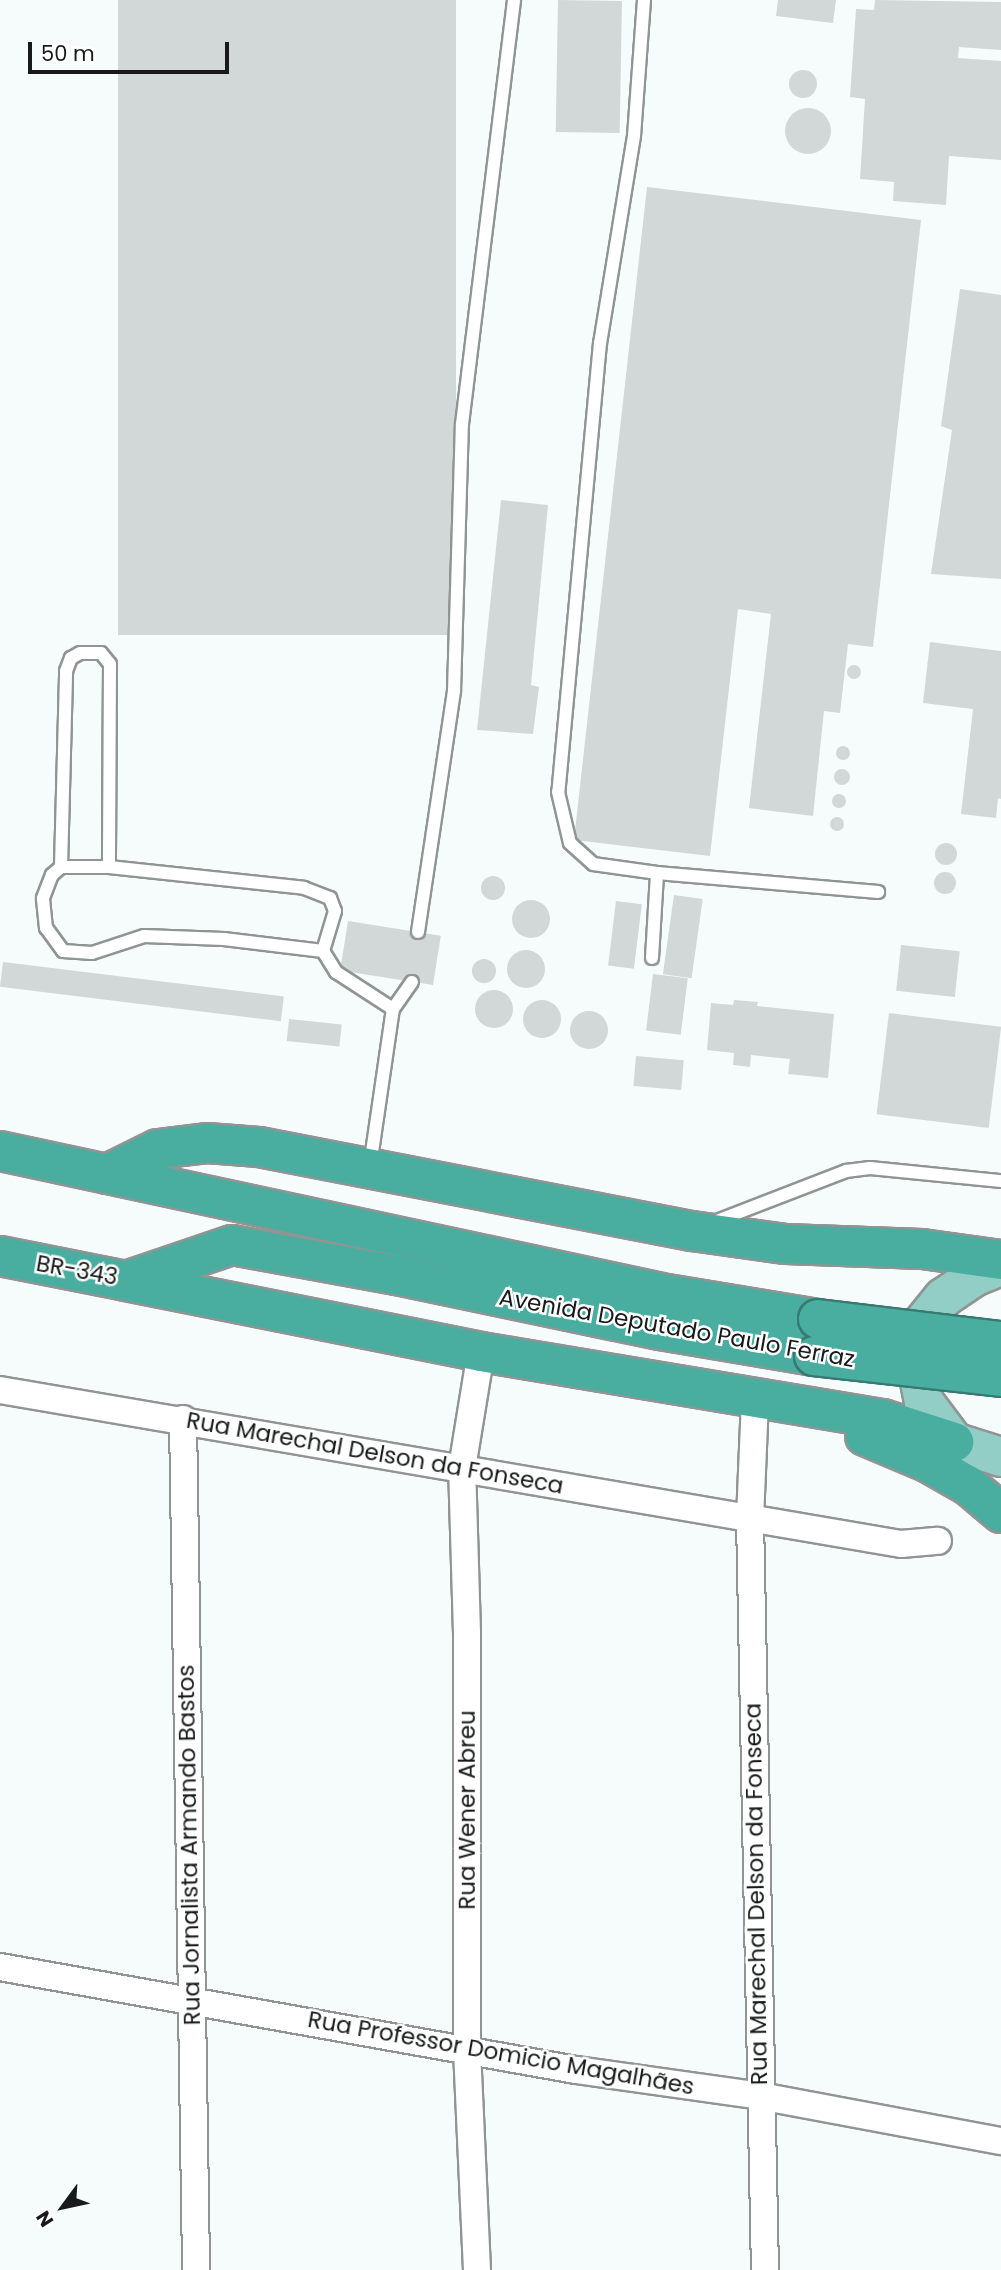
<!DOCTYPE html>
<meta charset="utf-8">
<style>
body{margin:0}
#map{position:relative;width:1001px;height:2270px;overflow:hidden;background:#f6fcfb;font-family:Poppins,sans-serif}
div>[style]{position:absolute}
.building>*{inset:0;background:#d2d8d7;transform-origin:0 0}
.round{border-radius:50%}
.roads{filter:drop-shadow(2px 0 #909594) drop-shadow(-2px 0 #909594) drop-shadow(0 2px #909594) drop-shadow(0 -2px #909594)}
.lane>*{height:12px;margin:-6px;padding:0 6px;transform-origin:6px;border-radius:6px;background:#fff}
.street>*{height:26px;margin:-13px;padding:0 13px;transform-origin:13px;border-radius:13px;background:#fff}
.primary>*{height:38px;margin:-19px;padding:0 19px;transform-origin:19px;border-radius:19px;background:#92cec6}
.highway>*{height:38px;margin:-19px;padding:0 19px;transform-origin:19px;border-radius:19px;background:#49aea0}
.bridges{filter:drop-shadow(2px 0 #387a71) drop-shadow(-2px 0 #387a71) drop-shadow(0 2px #387a71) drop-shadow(0 -2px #387a71)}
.highway-bridge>*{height:38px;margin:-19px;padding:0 19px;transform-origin:19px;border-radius:19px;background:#49aea0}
span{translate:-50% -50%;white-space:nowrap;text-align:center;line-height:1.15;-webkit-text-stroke:5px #fff;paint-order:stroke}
.street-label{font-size:23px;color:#181a1a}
.north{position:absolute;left:28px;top:2172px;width:70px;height:70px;-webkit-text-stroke:5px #fff;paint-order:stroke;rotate:237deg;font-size:19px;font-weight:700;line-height:28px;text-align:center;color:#181a1a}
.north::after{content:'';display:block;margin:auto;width:24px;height:32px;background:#181a1a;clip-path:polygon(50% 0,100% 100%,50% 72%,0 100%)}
.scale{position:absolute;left:28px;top:42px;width:201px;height:32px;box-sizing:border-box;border:4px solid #181a1a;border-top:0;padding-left:9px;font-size:21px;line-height:24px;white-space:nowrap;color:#181a1a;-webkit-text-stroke:5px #fff;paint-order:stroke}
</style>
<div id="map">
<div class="building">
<div style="left:118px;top:0;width:338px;height:635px"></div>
<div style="left:558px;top:0;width:64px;height:132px;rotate:1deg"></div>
<div style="clip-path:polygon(778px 0,836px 0,833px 23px,776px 16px)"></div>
<div style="clip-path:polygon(875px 0,1001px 2px,1001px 50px,959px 47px,958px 58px,1001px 61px,1001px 160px,949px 156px,946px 205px,893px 201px,894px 182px,860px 179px,865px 99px,850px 97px,856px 9px,874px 10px)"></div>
<div class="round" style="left:789px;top:70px;width:28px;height:28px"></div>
<div class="round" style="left:785px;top:108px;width:46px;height:46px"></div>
<div style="clip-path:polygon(647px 187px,921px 220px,873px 647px,848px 644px,840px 713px,824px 711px,813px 816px,749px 808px,771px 614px,738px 609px,710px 856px,574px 840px)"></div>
<div style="clip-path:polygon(960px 289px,1001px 295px,1001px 579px,931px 574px,952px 430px,941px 426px)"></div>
<div style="clip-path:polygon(501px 500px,548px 505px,531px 685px,539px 687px,533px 734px,477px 730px)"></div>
<div style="clip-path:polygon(930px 642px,1001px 651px,1001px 799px,998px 798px,996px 818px,961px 814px,973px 709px,923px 703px)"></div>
<div class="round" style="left:847px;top:665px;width:14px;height:14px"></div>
<div class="round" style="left:836px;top:746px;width:14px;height:14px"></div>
<div class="round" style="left:834px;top:769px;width:16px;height:16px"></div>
<div class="round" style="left:832px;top:794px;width:14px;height:14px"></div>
<div class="round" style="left:830px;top:817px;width:14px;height:14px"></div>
<div class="round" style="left:935px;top:843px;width:22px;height:22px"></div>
<div class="round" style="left:934px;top:872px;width:22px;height:22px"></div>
<div class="round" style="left:481px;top:876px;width:24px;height:24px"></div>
<div style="left:674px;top:895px;width:29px;height:80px;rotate:8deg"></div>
<div class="round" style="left:512px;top:900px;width:38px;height:38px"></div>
<div style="left:616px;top:901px;width:26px;height:65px;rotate:7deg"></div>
<div style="left:348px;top:921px;width:94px;height:50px;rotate:9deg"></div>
<div style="left:901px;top:945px;width:59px;height:46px;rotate:6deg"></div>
<div class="round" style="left:507px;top:950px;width:38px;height:38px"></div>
<div class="round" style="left:472px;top:959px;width:24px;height:24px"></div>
<div style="left:3px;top:962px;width:283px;height:25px;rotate:7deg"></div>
<div style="left:653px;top:974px;width:35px;height:57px;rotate:7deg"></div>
<div class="round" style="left:475px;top:990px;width:38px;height:38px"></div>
<div class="round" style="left:523px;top:1000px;width:38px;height:38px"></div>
<div style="clip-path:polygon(734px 1000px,758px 1002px,757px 1006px,834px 1014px,828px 1078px,788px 1074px,790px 1059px,751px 1055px,750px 1067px,733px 1065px,734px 1053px,707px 1050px,711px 1003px,733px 1005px)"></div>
<div class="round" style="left:570px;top:1011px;width:38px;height:38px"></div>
<div style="left:889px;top:1013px;width:113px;height:102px;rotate:7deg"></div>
<div style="left:289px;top:1019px;width:53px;height:22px;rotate:6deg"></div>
<div style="left:636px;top:1056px;width:48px;height:30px;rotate:5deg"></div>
</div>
<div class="roads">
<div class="lane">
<div style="left:644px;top:0;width:136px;rotate:94.2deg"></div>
<div style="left:634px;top:136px;width:210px;rotate:99.3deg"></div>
<div style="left:600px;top:343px;width:451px;rotate:95.3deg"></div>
<div style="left:558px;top:792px;width:52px;rotate:76.8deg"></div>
<div style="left:570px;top:843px;width:31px;rotate:42deg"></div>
<div style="left:593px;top:864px;width:65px;rotate:8deg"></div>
<div style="left:657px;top:873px;width:222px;rotate:4.9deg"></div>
<div style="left:61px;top:867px;width:196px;rotate:-88.5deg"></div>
<div style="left:66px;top:671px;width:14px;rotate:-69deg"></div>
<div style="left:71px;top:658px;width:10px;rotate:-29deg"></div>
<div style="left:80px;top:653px;width:21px"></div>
<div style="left:101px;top:653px;width:14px;rotate:51deg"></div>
<div style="left:110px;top:664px;width:203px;rotate:90.3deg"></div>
<div style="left:418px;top:932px;width:244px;rotate:-81.5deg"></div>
<div style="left:454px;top:691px;width:267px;rotate:-88.3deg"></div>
<div style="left:462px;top:424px;width:427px;rotate:-83deg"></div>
<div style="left:323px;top:951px;width:100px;rotate:-173.1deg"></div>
<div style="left:224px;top:939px;width:80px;rotate:-177.9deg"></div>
<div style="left:144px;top:936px;width:55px;rotate:161.9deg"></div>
<div style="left:92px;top:953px;width:29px;rotate:-176deg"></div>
<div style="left:63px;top:951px;width:29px;rotate:-126deg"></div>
<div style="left:46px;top:928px;width:30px;rotate:-96deg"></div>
<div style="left:43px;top:898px;width:25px;rotate:-69deg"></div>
<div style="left:52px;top:875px;width:12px;rotate:-42deg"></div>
<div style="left:61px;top:867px;width:48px"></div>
<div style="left:109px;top:867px;width:196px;rotate:6.1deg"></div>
<div style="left:304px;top:888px;width:28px;rotate:21deg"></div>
<div style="left:330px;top:898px;width:14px;rotate:69deg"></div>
<div style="left:335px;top:911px;width:42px;rotate:106.7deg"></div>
<div style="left:323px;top:951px;width:25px;rotate:58deg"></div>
<div style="left:336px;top:972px;width:68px;rotate:33deg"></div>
<div style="left:652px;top:958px;width:85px;rotate:-86.6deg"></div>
<div style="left:370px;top:1166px;width:159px;rotate:-81.7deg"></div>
<div style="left:393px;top:1009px;width:33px;rotate:-55deg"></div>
<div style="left:714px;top:1222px;width:142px;rotate:-21.1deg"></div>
<div style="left:846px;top:1171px;width:24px;rotate:-7deg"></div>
<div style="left:870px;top:1168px;width:132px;rotate:5.7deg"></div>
</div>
<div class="street">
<div style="left:0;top:1390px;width:914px;rotate:9.7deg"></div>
<div style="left:901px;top:1544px;width:37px;rotate:-5deg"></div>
<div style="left:755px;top:1400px;width:118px;rotate:92.4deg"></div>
<div style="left:750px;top:1518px;width:752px;rotate:88.86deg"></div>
<div style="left:183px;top:1419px;width:851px;rotate:89.12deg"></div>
<div style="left:0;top:1967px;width:585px;rotate:10.14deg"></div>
<div style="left:576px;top:2070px;width:186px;rotate:8deg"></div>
<div style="left:760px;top:2096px;width:245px;rotate:10.6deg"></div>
<div style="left:477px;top:2270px;width:221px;rotate:-92.6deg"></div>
<div style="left:467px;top:2049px;width:416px;rotate:-90deg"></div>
<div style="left:467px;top:1633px;width:165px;rotate:-91.7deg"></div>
<div style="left:462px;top:1468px;width:118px;rotate:-80.7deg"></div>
</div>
<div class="primary">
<div style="left:1001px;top:1266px;width:29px;rotate:158deg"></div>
<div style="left:974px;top:1277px;width:37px;rotate:146deg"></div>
<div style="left:943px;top:1298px;width:36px;rotate:129deg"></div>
<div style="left:920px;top:1326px;width:31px;rotate:99deg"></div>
<div style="left:915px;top:1357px;width:46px;rotate:78.7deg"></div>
<div style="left:924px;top:1402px;width:50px;rotate:53.1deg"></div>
<div style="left:954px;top:1442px;width:49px;rotate:17.7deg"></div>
</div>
<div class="highway">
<div style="left:0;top:1151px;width:682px;rotate:12.1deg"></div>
<div style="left:667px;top:1294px;width:153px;rotate:9.4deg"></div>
<div style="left:107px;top:1174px;width:57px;rotate:-26.1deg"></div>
<div style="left:158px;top:1149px;width:49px;rotate:-7deg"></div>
<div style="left:207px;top:1143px;width:52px;rotate:4.4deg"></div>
<div style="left:259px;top:1147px;width:441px;rotate:11deg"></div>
<div style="left:692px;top:1231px;width:95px;rotate:7.9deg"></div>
<div style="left:786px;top:1244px;width:136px;rotate:2.1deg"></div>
<div style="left:922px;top:1249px;width:80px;rotate:7.9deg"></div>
<div style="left:0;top:1256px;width:128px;rotate:11.2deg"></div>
<div style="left:126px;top:1281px;width:112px;rotate:-18.8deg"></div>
<div style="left:232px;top:1245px;width:167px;rotate:10.4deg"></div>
<div style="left:396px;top:1275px;width:270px;rotate:11.8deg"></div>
<div style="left:660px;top:1330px;width:156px;rotate:9.6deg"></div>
<div style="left:126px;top:1281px;width:362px;rotate:11.3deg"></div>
<div style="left:481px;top:1352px;width:408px;rotate:9.5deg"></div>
<div style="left:883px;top:1419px;width:75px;rotate:17.9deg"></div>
<div style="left:865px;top:1436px;width:67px;rotate:22.8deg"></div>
<div style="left:927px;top:1462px;width:48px;rotate:29.7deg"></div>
<div style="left:969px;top:1486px;width:42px;rotate:40.2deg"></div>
</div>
</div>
<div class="bridges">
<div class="highway-bridge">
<div style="left:818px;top:1319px;width:184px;rotate:6.9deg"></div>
<div style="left:814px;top:1356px;width:188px;rotate:6.4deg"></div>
</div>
</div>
<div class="street-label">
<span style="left:77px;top:1270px;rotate:10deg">BR-343</span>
<span style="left:677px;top:1328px;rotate:10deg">Avenida Deputado Paulo Ferraz</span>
<span style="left:375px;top:1453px;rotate:10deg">Rua Marechal Delson da Fonseca</span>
<span style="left:467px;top:1810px;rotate:-90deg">Rua Wener Abreu</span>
<span style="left:189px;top:1845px;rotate:-91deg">Rua Jornalista Armando Bastos</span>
<span style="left:756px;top:1894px;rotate:-91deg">Rua Marechal Delson da Fonseca</span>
<span style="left:501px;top:2053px;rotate:10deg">Rua Professor Domicio Magalhães</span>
</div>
<div class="north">N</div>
<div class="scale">50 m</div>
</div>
